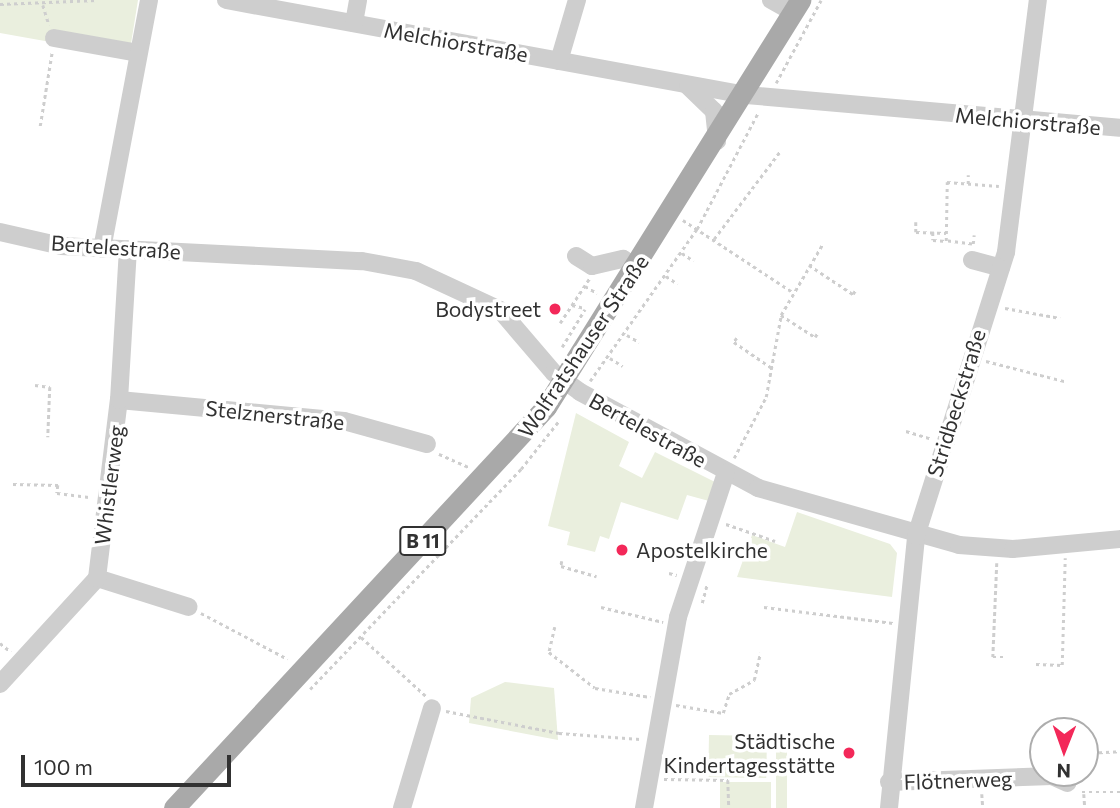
<!DOCTYPE html>
<meta charset="utf-8">
<style>
body{margin:0}
#map{position:relative;width:1120px;height:808px;overflow:hidden;background:#fff;font-family:Commissioner,sans-serif}
div>[style]{position:absolute}
.green>*{inset:0;background:#eaefde;transform-origin:0 0}
.path>*{height:2.5px;margin-top:-1.25px;transform-origin:0;background:repeating-linear-gradient(90deg,#cecece 0 3.5px,transparent 0 7px)}
.minor>*{height:18px;margin:-9px;padding:0 9px;transform-origin:9px;border-radius:9px;background:#cecece}
.major>*{height:21px;margin:-10.5px;padding:0 10.5px;transform-origin:10.5px;border-radius:10.5px;background:#a9a9a9}
.dots>*{width:19px;height:19px;translate:-50% -50%;box-sizing:border-box;border:4px solid #fff;border-radius:50%}
span{translate:-50% -50%;white-space:nowrap;text-align:center;line-height:1.15;-webkit-text-stroke:7px #fff;paint-order:stroke}
.shield-label span{padding:2px 5px;background:#fff;border:2px solid;border-radius:5px;-webkit-text-stroke-width:0}
.shield-label{font-size:19px;color:#313131;font-weight:700}
.street-label{font-size:21px;color:#313131}
.poi-label{font-size:21px;color:#313131}
.right{translate:-100% -50%;text-align:right}
.left{translate:0 -50%;text-align:left}
.north{position:absolute;left:1029px;top:717px;width:70px;height:70px;box-sizing:border-box;background:#fff;border:2px solid #adadad;border-radius:50%;rotate:181deg;font-size:19px;font-weight:700;line-height:28px;text-align:center;color:#313131}
.north::after{content:'';display:block;margin:auto;width:24px;height:32px;background:#f32859;clip-path:polygon(50% 0,100% 100%,50% 72%,0 100%)}
.scale{position:absolute;left:21px;top:755px;width:210px;height:32px;box-sizing:border-box;border:4px solid #313131;border-top:0;padding-left:9px;font-size:21px;line-height:24px;white-space:nowrap;color:#313131;-webkit-text-stroke:5px #fff;paint-order:stroke}
</style>
<div id="map">
<div class="green">
<div style="clip-path:polygon(0 0,138px 0,129px 56px,0 33px)"></div>
<div style="clip-path:polygon(576px 413px,629px 442px,619px 466px,642px 478px,655px 452px,717px 483px,709px 501px,687px 495px,678px 520px,621px 502px,609px 539px,600px 536px,595px 552px,567px 545px,570px 532px,548px 526px)"></div>
<div style="clip-path:polygon(797px 512px,890px 544px,897px 553px,892px 597px,737px 577px,752px 535px,785px 547px)"></div>
<div style="clip-path:polygon(505px 682px,554px 688px,558px 740px,469px 723px,471px 698px)"></div>
<div style="left:776px;top:732px;width:11px;height:76px"></div>
<div style="left:709px;top:735px;width:58px;height:42px;rotate:1deg"></div>
<div style="left:720px;top:782px;width:51px;height:26px"></div>
</div>
<div class="path">
<div style="left:0;top:4px;width:97px;rotate:-2.4deg"></div>
<div style="left:43px;top:5px;width:21px;rotate:73deg"></div>
<div style="left:776px;top:83px;width:94px;rotate:-61.5deg"></div>
<div style="left:40px;top:126px;width:75px;rotate:-80.8deg"></div>
<div style="left:968px;top:184px;width:9px;rotate:-90deg"></div>
<div style="left:683px;top:220px;width:133px;rotate:33.3deg"></div>
<div style="left:916px;top:222px;width:10px;rotate:90deg"></div>
<div style="left:916px;top:232px;width:30px;rotate:2deg"></div>
<div style="left:933px;top:232px;width:8px;rotate:90deg"></div>
<div style="left:933px;top:240px;width:13px;rotate:4deg"></div>
<div style="left:714px;top:239px;width:111px;rotate:-53deg"></div>
<div style="left:972px;top:244px;width:26px;rotate:-173deg"></div>
<div style="left:946px;top:241px;width:59px;rotate:-89deg"></div>
<div style="left:947px;top:182px;width:52px;rotate:4.4deg"></div>
<div style="left:973px;top:244px;width:9px;rotate:-84deg"></div>
<div style="left:682px;top:253px;width:14px;rotate:34deg"></div>
<div style="left:809px;top:265px;width:53px;rotate:33.4deg"></div>
<div style="left:853px;top:294px;width:6px;rotate:-59deg"></div>
<div style="left:666px;top:276px;width:14px;rotate:34deg"></div>
<div style="left:585px;top:286px;width:14px;rotate:30deg"></div>
<div style="left:572px;top:305px;width:13px;rotate:13deg"></div>
<div style="left:1005px;top:308px;width:56px;rotate:10.3deg"></div>
<div style="left:781px;top:315px;width:40px;rotate:32.9deg"></div>
<div style="left:815px;top:337px;width:6px;rotate:-59deg"></div>
<div style="left:560px;top:323px;width:53px;rotate:-56.6deg"></div>
<div style="left:627px;top:335px;width:14px;rotate:30deg"></div>
<div style="left:737px;top:338px;width:5px;rotate:127deg"></div>
<div style="left:734px;top:342px;width:46px;rotate:34.4deg"></div>
<div style="left:562px;top:347px;width:44px;rotate:-58.8deg"></div>
<div style="left:610px;top:358px;width:15px;rotate:32deg"></div>
<div style="left:986px;top:361px;width:81px;rotate:14.4deg"></div>
<div style="left:590px;top:381px;width:186px;rotate:-54.9deg"></div>
<div style="left:697px;top:229px;width:131px;rotate:-62.3deg"></div>
<div style="left:35px;top:385px;width:15px;rotate:8deg"></div>
<div style="left:50px;top:387px;width:50px;rotate:92.3deg"></div>
<div style="left:906px;top:431px;width:27px;rotate:17deg"></div>
<div style="left:439px;top:454px;width:32px;rotate:24deg"></div>
<div style="left:734px;top:458px;width:69px;rotate:-62.3deg"></div>
<div style="left:766px;top:397px;width:83px;rotate:-79.6deg"></div>
<div style="left:781px;top:315px;width:81px;rotate:-59.6deg"></div>
<div style="left:13px;top:484px;width:45px;rotate:1.3deg"></div>
<div style="left:58px;top:485px;width:8px;rotate:97deg"></div>
<div style="left:57px;top:493px;width:34px;rotate:7deg"></div>
<div style="left:726px;top:524px;width:52px;rotate:19.1deg"></div>
<div style="left:562px;top:561px;width:5px;rotate:101deg"></div>
<div style="left:561px;top:566px;width:37px;rotate:16deg"></div>
<div style="left:997px;top:563px;width:94px;rotate:92.4deg"></div>
<div style="left:993px;top:657px;width:12px"></div>
<div style="left:669px;top:573px;width:8px;rotate:14deg"></div>
<div style="left:702px;top:603px;width:20px;rotate:-75deg"></div>
<div style="left:601px;top:607px;width:64px;rotate:13.6deg"></div>
<div style="left:764px;top:607px;width:130px;rotate:7.1deg"></div>
<div style="left:201px;top:613px;width:98px;rotate:27.9deg"></div>
<div style="left:555px;top:627px;width:26px;rotate:103deg"></div>
<div style="left:549px;top:652px;width:58px;rotate:38deg"></div>
<div style="left:595px;top:688px;width:56px;rotate:9.3deg"></div>
<div style="left:361px;top:637px;width:88px;rotate:42.2deg"></div>
<div style="left:0;top:643px;width:14px;rotate:39deg"></div>
<div style="left:1036px;top:664px;width:26px;rotate:2deg"></div>
<div style="left:1062px;top:665px;width:107px;rotate:-88.4deg"></div>
<div style="left:310px;top:689px;width:305px;rotate:-46.2deg"></div>
<div style="left:521px;top:469px;width:60px;rotate:-51.8deg"></div>
<div style="left:676px;top:705px;width:48px;rotate:9.7deg"></div>
<div style="left:723px;top:713px;width:20px;rotate:-72deg"></div>
<div style="left:729px;top:694px;width:29px;rotate:-29deg"></div>
<div style="left:754px;top:680px;width:28px;rotate:-77deg"></div>
<div style="left:446px;top:711px;width:115px;rotate:11deg"></div>
<div style="left:559px;top:733px;width:81px;rotate:4.2deg"></div>
<div style="left:1085px;top:753px;width:35px;rotate:-3deg"></div>
<div style="left:664px;top:779px;width:64px;rotate:0.9deg"></div>
<div style="left:728px;top:780px;width:28px;rotate:88deg"></div>
<div style="left:1082px;top:792px;width:38px"></div>
<div style="left:982px;top:794px;width:14px;rotate:86deg"></div>
<div style="left:1084px;top:794px;width:14px;rotate:86deg"></div>
</div>
<div class="minor">
<div style="left:226px;top:0;width:529px;rotate:10.35deg"></div>
<div style="left:746px;top:95px;width:375px;rotate:5deg"></div>
<div style="left:771px;top:0;width:25px;rotate:29deg"></div>
<div style="left:354px;top:23px;width:23px;rotate:-80deg"></div>
<div style="left:54px;top:38px;width:85px;rotate:10.1deg"></div>
<div style="left:559px;top:61px;width:64px;rotate:-73.6deg"></div>
<div style="left:688px;top:86px;width:36px;rotate:44deg"></div>
<div style="left:714px;top:111px;width:30px;rotate:84deg"></div>
<div style="left:0;top:232px;width:63px;rotate:12.9deg"></div>
<div style="left:61px;top:246px;width:301px;rotate:2.9deg"></div>
<div style="left:362px;top:261px;width:55px;rotate:10.5deg"></div>
<div style="left:416px;top:271px;width:93px;rotate:24.9deg"></div>
<div style="left:500px;top:310px;width:83px;rotate:49.4deg"></div>
<div style="left:554px;top:373px;width:32px;rotate:36deg"></div>
<div style="left:580px;top:392px;width:202px;rotate:28.3deg"></div>
<div style="left:758px;top:488px;width:209px;rotate:15.8deg"></div>
<div style="left:959px;top:545px;width:54px;rotate:4.2deg"></div>
<div style="left:1013px;top:549px;width:107px;rotate:-5.3deg"></div>
<div style="left:102px;top:249px;width:253px;rotate:-79.3deg"></div>
<div style="left:576px;top:256px;width:19px;rotate:32deg"></div>
<div style="left:592px;top:266px;width:32px;rotate:-13deg"></div>
<div style="left:623px;top:259px;width:15px;rotate:32deg"></div>
<div style="left:972px;top:260px;width:30px;rotate:15deg"></div>
<div style="left:119px;top:400px;width:226px;rotate:5.3deg"></div>
<div style="left:344px;top:421px;width:86px;rotate:15.5deg"></div>
<div style="left:97px;top:578px;width:96px;rotate:17.5deg"></div>
<div style="left:0;top:684px;width:144px;rotate:-47.5deg"></div>
<div style="left:97px;top:578px;width:179px;rotate:-83deg"></div>
<div style="left:119px;top:400px;width:151px;rotate:-86.6deg"></div>
<div style="left:889px;top:782px;width:163px;rotate:-2.1deg"></div>
<div style="left:1052px;top:776px;width:17px;rotate:24deg"></div>
<div style="left:402px;top:808px;width:104px;rotate:-73.3deg"></div>
<div style="left:644px;top:808px;width:194px;rotate:-79.9deg"></div>
<div style="left:678px;top:617px;width:152px;rotate:-71.6deg"></div>
<div style="left:889px;top:808px;width:273px;rotate:-84.3deg"></div>
<div style="left:916px;top:536px;width:298px;rotate:-72.4deg"></div>
<div style="left:1006px;top:252px;width:254px;rotate:-82.8deg"></div>
</div>
<div class="major">
<div style="left:174px;top:808px;width:547px;rotate:-47.15deg"></div>
<div style="left:546px;top:407px;width:480px;rotate:-58deg"></div>
</div>
<div class="dots">
<div style="left:555px;top:309px;background:#f32859"></div>
<div style="left:622px;top:550px;background:#f32859"></div>
<div style="left:849px;top:753px;background:#f32859"></div>
</div>
<div class="shield-label">
<span style="left:423px;top:541px">B 11</span>
</div>
<div class="street-label">
<span style="left:456px;top:42px;rotate:10deg">Melchiorstraße</span>
<span style="left:1028px;top:121px;rotate:5deg">Melchiorstraße</span>
<span style="left:116px;top:247px;rotate:4deg">Bertelestraße</span>
<span style="left:583px;top:346px;rotate:-56deg">Wolfratshauser Straße</span>
<span style="left:956px;top:403px;rotate:-73deg">Stridbeckstraße</span>
<span style="left:275px;top:415px;rotate:6deg">Stelznerstraße</span>
<span style="left:648px;top:430px;rotate:29deg">Bertelestraße</span>
<span style="left:109px;top:485px;rotate:-83deg">Whistlerweg</span>
<span style="left:958px;top:780px;rotate:-2deg">Flötnerweg</span>
</div>
<div class="poi-label">
<span class="right" style="left:541px;top:309px">Bodystreet</span>
<span class="left" style="left:636px;top:550px">Apostelkirche</span>
<span class="right" style="left:835px;top:753px">Städtische<br>Kindertagesstätte</span>
</div>
<div class="north">N</div>
<div class="scale">100 m</div>
</div>
